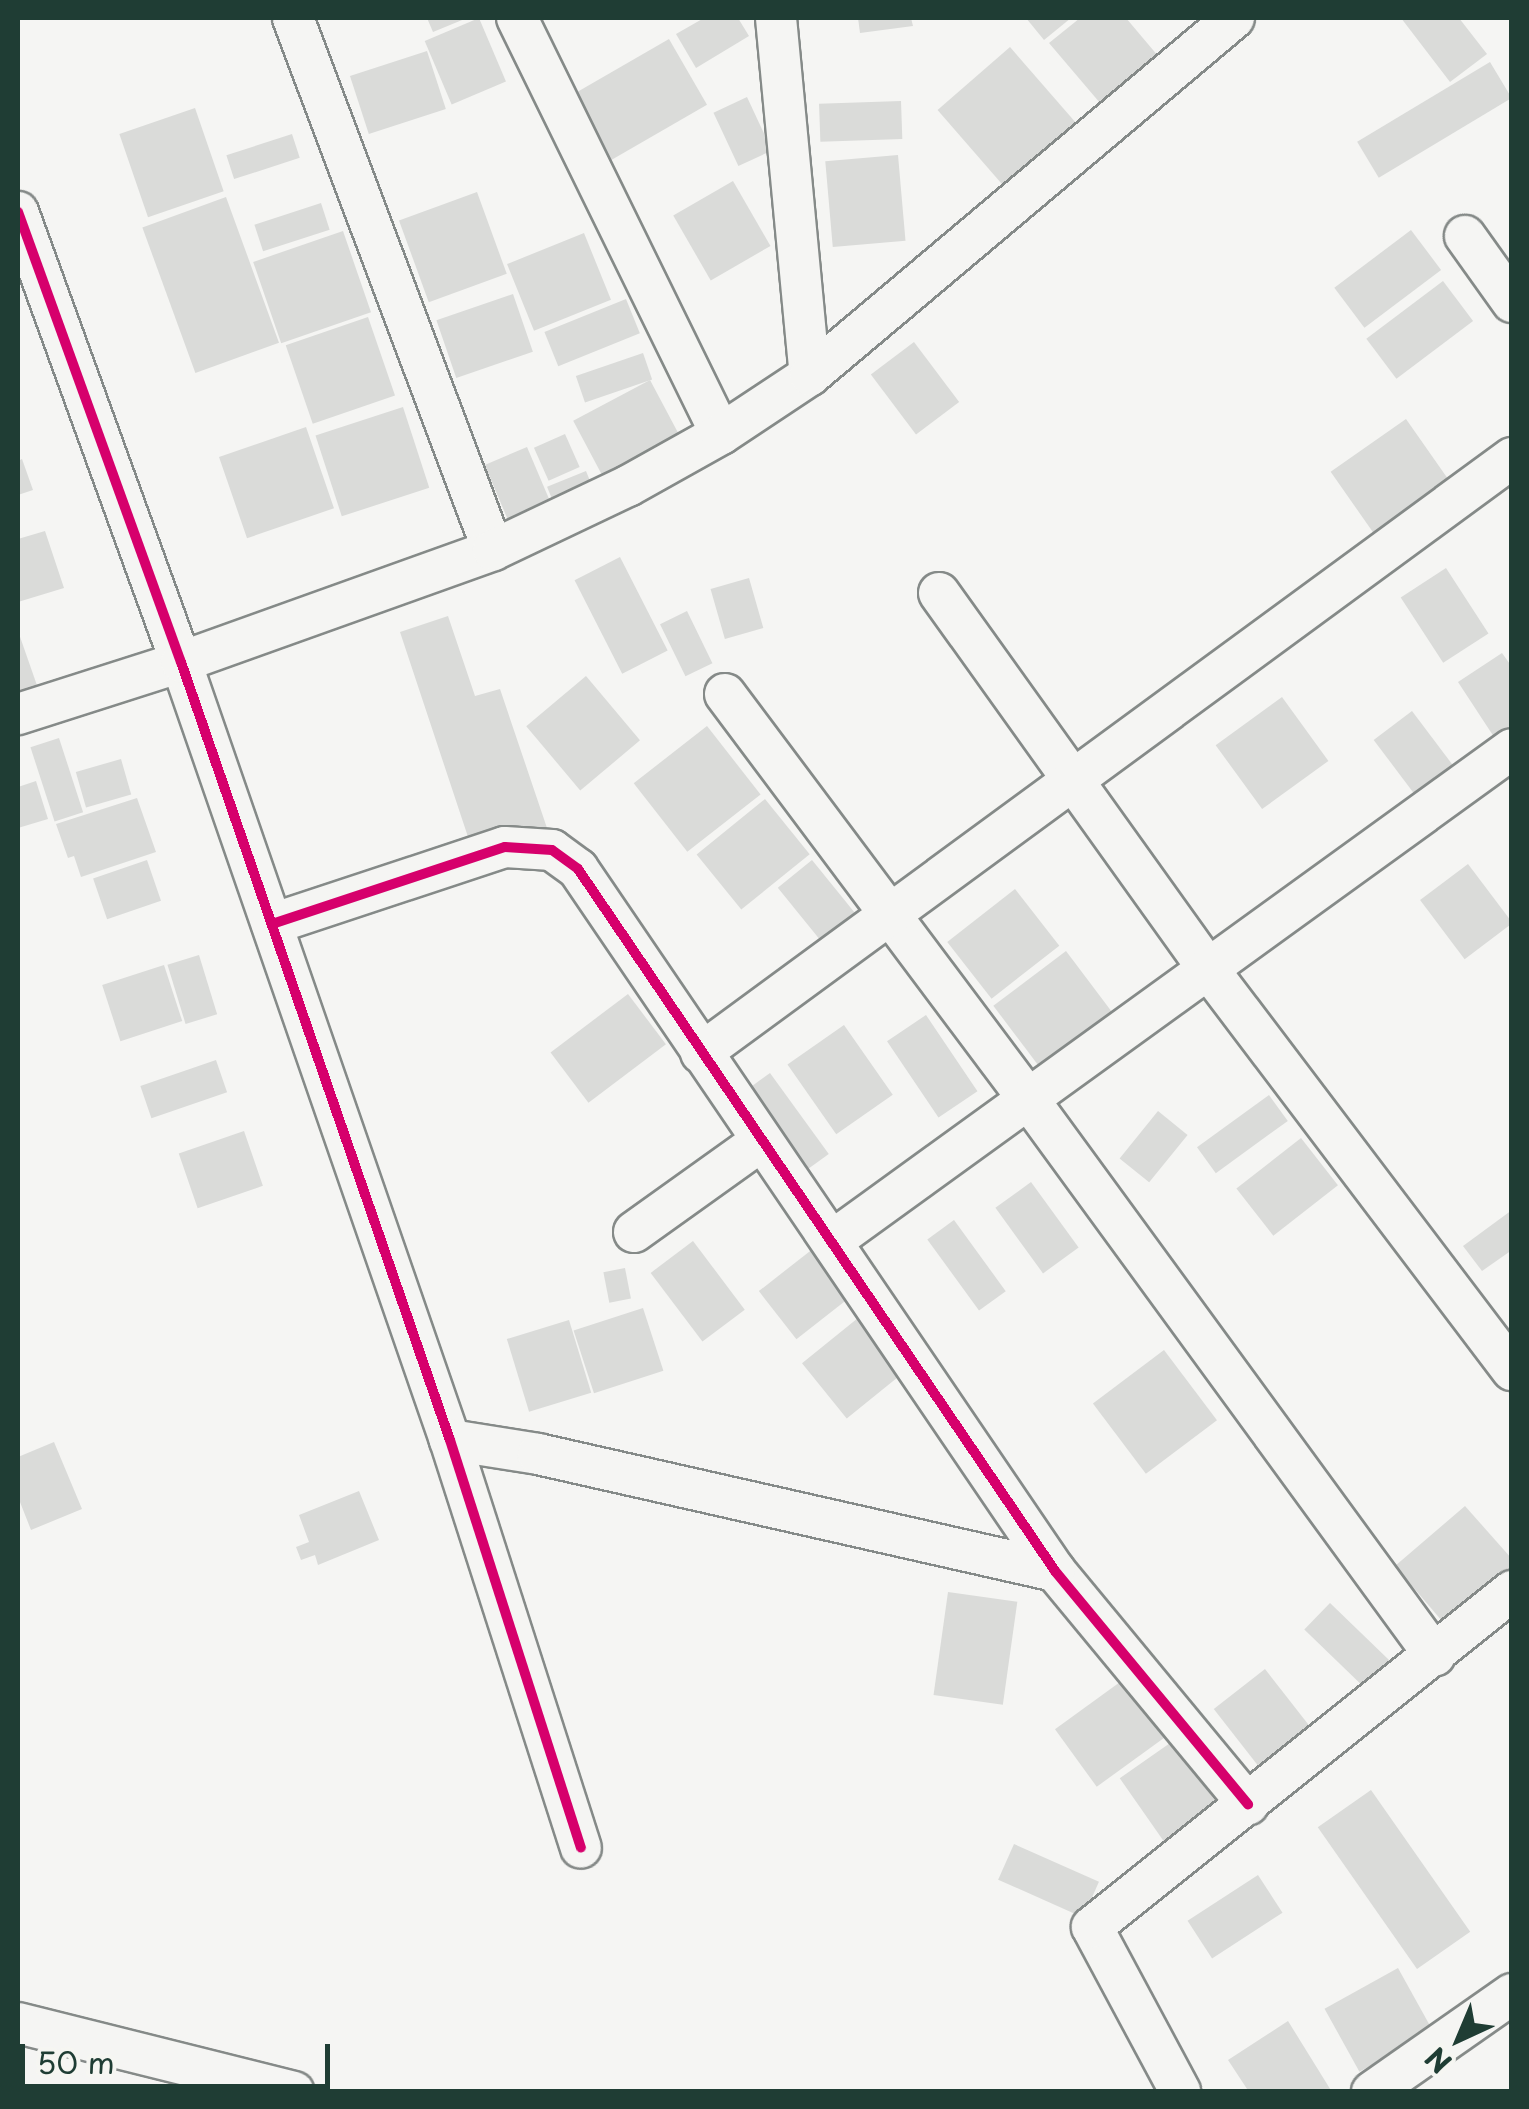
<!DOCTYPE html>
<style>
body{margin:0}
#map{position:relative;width:1529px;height:2109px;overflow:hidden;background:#f5f5f3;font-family:"Playpen Sans",sans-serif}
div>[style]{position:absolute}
.building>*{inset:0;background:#dadbd9;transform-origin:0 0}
.roads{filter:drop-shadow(2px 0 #858a88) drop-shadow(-2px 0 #858a88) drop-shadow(0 2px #858a88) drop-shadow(0 -2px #858a88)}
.minor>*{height:40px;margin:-20px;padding:0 20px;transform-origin:20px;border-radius:20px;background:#f5f5f3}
.cycleway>*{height:10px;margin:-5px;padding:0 5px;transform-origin:5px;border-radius:5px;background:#d6006c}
span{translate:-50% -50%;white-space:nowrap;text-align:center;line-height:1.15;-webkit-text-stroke:10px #f6f6f2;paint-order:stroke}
.frame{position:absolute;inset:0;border:20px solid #1f3d34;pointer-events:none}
.north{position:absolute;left:1409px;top:1989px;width:100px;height:100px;-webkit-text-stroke:8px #f6f6f2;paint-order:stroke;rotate:224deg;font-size:28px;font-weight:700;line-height:40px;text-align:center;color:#1f3d34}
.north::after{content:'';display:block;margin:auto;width:35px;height:45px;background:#1f3d34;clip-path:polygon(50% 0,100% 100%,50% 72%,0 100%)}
.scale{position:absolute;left:20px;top:2044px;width:310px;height:45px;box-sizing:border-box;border:5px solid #1f3d34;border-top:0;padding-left:12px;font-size:30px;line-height:35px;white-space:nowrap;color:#1f3d34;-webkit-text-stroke:8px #f6f6f2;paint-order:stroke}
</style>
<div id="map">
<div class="building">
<div style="clip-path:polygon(427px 18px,467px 18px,433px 32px)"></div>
<div style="left:479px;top:18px;width:69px;height:59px;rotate:67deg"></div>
<div style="clip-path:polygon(704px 18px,738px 18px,749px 36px,696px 68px,676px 34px)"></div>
<div style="clip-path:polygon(858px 18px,911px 18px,913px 26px,860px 33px)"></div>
<div style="clip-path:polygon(1026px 18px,1071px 18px,1044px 40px)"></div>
<div style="clip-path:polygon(1080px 18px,1126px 18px,1164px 63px,1106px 110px,1049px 43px)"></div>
<div style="clip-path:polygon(1401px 18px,1459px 18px,1487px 54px,1450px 82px)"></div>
<div style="left:669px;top:39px;width:76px;height:111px;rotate:60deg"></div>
<div style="left:1010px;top:47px;width:113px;height:96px;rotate:49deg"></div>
<div style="left:427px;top:51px;width:61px;height:81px;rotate:72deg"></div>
<div style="left:1490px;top:62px;width:42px;height:155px;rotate:59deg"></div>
<div style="left:747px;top:97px;width:59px;height:37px;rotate:65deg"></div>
<div style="left:901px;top:101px;width:38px;height:82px;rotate:88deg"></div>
<div style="left:195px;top:108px;width:88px;height:80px;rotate:71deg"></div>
<div style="left:292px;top:134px;width:25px;height:69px;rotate:72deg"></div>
<div style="left:898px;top:155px;width:86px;height:73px;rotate:85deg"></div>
<div style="left:733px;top:181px;width:75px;height:69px;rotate:60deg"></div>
<div style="left:477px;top:192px;width:87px;height:83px;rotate:70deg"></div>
<div style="left:226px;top:197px;width:155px;height:89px;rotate:70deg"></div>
<div style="left:321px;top:203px;width:28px;height:70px;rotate:72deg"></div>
<div style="left:1411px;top:230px;width:50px;height:96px;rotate:53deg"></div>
<div style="left:343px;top:231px;width:86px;height:95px;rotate:71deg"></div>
<div style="left:584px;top:233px;width:72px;height:83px;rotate:68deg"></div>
<div style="left:1443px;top:281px;width:50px;height:96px;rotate:53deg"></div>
<div style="left:513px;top:294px;width:61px;height:81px;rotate:71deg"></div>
<div style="left:626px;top:299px;width:37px;height:88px;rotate:68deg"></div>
<div style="left:368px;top:317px;width:83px;height:87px;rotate:71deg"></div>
<div style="left:914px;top:342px;width:75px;height:54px;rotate:53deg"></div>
<div style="left:643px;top:353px;width:28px;height:71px;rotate:71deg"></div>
<div style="left:650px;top:380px;width:75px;height:87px;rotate:62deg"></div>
<div style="left:403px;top:407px;width:85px;height:92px;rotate:72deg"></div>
<div style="left:1406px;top:419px;width:80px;height:92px;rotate:55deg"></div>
<div style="left:306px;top:427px;width:86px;height:92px;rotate:71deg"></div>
<div style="left:565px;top:434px;width:36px;height:34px;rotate:66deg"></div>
<div style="left:527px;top:447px;width:69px;height:46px;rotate:67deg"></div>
<div style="clip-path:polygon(22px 459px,33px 490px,18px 495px,18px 461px)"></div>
<div style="left:586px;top:471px;width:27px;height:42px;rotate:68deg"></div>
<div style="clip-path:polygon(45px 531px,64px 588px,18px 602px,18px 539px)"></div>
<div style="left:620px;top:557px;width:105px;height:51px;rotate:63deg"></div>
<div style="left:1446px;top:568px;width:78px;height:54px;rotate:57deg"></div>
<div style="left:749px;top:578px;width:52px;height:40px;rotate:74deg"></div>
<div style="left:687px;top:611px;width:58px;height:30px;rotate:64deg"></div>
<div style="clip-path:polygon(448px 616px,475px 696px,500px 689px,547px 828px,473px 852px,400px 632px)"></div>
<div style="clip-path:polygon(18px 631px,40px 694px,18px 702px)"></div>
<div style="clip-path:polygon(1502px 653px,1512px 667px,1512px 730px,1496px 740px,1458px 682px)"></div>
<div style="left:586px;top:676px;width:84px;height:78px;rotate:50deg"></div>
<div style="left:1282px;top:697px;width:79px;height:82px;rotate:54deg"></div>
<div style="left:1412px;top:711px;width:72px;height:48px;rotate:53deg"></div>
<div style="left:707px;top:726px;width:87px;height:93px;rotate:52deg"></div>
<div style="left:59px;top:738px;width:78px;height:30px;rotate:72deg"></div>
<div style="left:121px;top:759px;width:37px;height:47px;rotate:74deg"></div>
<div style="clip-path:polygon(36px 781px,48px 819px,18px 828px,18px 787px)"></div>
<div style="clip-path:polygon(137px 798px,156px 852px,81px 877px,74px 856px,68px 858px,56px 824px)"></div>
<div style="left:765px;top:799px;width:71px;height:88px;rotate:51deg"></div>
<div style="left:147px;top:860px;width:43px;height:57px;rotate:71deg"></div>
<div style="left:812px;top:860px;width:85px;height:44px;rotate:51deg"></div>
<div style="left:1468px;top:864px;width:74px;height:60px;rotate:53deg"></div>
<div style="left:1015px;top:889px;width:72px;height:86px;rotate:52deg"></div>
<div style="left:1066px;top:951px;width:89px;height:91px;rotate:53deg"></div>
<div style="left:199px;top:955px;width:62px;height:33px;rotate:73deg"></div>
<div style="left:164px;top:965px;width:59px;height:65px;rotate:72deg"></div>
<div style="left:628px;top:994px;width:63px;height:97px;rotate:53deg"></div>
<div style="left:926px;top:1015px;width:92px;height:47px;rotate:56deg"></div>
<div style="left:844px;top:1025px;width:85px;height:69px;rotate:55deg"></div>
<div style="left:216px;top:1060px;width:34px;height:80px;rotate:71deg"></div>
<div style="left:770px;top:1073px;width:100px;height:36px;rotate:54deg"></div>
<div style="left:1269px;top:1095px;width:32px;height:89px;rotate:54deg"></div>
<div style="left:1158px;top:1111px;width:38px;height:61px;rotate:39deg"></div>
<div style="left:244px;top:1131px;width:58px;height:69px;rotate:71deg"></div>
<div style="left:1301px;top:1138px;width:60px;height:82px;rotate:52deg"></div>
<div style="left:1031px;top:1182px;width:81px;height:44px;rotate:54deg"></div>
<div style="clip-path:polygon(1512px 1210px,1512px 1250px,1482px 1271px,1463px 1246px)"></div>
<div style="left:954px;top:1220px;width:88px;height:33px;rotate:54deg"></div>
<div style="left:693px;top:1241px;width:86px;height:53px;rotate:53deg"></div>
<div style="left:814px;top:1248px;width:61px;height:70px;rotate:52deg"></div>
<div style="left:625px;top:1268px;width:31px;height:22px;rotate:79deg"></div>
<div style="left:643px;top:1308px;width:66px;height:73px;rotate:72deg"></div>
<div style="left:858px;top:1318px;width:71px;height:72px;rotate:51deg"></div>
<div style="left:569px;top:1320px;width:76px;height:65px;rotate:73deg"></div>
<div style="left:1164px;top:1350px;width:88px;height:89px;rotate:53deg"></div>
<div style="clip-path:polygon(54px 1442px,82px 1509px,31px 1530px,18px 1497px,18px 1457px)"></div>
<div style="clip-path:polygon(359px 1491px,379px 1540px,318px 1565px,315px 1555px,301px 1560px,296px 1547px,309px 1542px,299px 1515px)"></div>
<div style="clip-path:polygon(1465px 1506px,1512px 1559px,1512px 1574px,1448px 1628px,1395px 1566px)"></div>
<div style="left:948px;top:1592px;width:70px;height:104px;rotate:8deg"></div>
<div style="left:1330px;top:1603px;width:86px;height:37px;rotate:44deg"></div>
<div style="left:1265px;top:1669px;width:72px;height:65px;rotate:52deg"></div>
<div style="left:1127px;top:1677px;width:71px;height:89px;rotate:54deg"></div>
<div style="left:1173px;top:1741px;width:81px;height:65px;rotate:55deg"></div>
<div style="left:1371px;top:1790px;width:173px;height:65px;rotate:55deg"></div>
<div style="left:1014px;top:1844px;width:93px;height:39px;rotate:24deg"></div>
<div style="left:1258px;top:1875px;width:45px;height:84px;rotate:57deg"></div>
<div style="left:1398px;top:1968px;width:72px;height:84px;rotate:61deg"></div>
<div style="clip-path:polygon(1288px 2021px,1332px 2092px,1249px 2092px,1228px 2060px)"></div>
</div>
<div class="roads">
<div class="minor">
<div style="left:293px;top:18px;width:568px;rotate:69.4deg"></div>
<div style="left:517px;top:18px;width:463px;rotate:63.9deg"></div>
<div style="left:776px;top:18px;width:359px;rotate:84.6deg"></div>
<div style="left:18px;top:212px;width:479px;rotate:70.1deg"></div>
<div style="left:181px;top:662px;width:823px;rotate:70.93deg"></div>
<div style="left:450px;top:1440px;width:428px;rotate:72.2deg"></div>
<div style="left:1465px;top:236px;width:81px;rotate:54.5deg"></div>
<div style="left:939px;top:593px;width:464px;rotate:54.4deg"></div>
<div style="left:1209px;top:970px;width:502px;rotate:52.86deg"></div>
<div style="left:725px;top:694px;width:507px;rotate:53.18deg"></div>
<div style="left:1029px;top:1100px;width:688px;rotate:53.86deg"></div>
<div style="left:18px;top:714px;width:171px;rotate:-17.7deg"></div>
<div style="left:181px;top:662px;width:331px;rotate:-19.7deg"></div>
<div style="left:493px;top:550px;width:149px;rotate:-25.4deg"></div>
<div style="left:628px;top:486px;width:107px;rotate:-29.2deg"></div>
<div style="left:721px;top:434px;width:107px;rotate:-33.5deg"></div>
<div style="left:810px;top:375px;width:554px;rotate:-40.1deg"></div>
<div style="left:272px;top:924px;width:245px;rotate:-18.3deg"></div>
<div style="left:505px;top:847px;width:47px;rotate:3.7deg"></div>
<div style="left:552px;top:850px;width:32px;rotate:36deg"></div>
<div style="left:578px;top:869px;width:849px;rotate:55.8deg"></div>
<div style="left:1055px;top:1571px;width:303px;rotate:50.4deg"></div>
<div style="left:701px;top:1053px;width:1006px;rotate:-36.27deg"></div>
<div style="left:634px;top:1232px;width:156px;rotate:-35.6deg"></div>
<div style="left:832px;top:1241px;width:839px;rotate:-35.89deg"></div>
<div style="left:450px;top:1440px;width:89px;rotate:9deg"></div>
<div style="left:538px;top:1454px;width:530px;rotate:12.75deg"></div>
<div style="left:18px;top:2023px;width:284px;rotate:14deg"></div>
<div style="left:1180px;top:2091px;width:186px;rotate:-118.2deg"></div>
<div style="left:1092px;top:1927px;width:538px;rotate:-38.66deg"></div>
<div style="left:1372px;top:2092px;width:171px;rotate:-35deg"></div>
</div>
</div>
<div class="cycleway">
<div style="left:18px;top:212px;width:479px;rotate:70.1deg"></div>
<div style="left:181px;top:662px;width:823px;rotate:70.93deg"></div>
<div style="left:450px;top:1440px;width:428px;rotate:72.2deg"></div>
<div style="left:272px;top:924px;width:245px;rotate:-18.3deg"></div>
<div style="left:505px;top:847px;width:47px;rotate:3.7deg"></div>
<div style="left:552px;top:850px;width:32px;rotate:36deg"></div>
<div style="left:578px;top:869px;width:849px;rotate:55.8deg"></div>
<div style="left:1055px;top:1571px;width:303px;rotate:50.4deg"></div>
</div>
<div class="frame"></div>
<div class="north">N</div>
<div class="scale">50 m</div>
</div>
